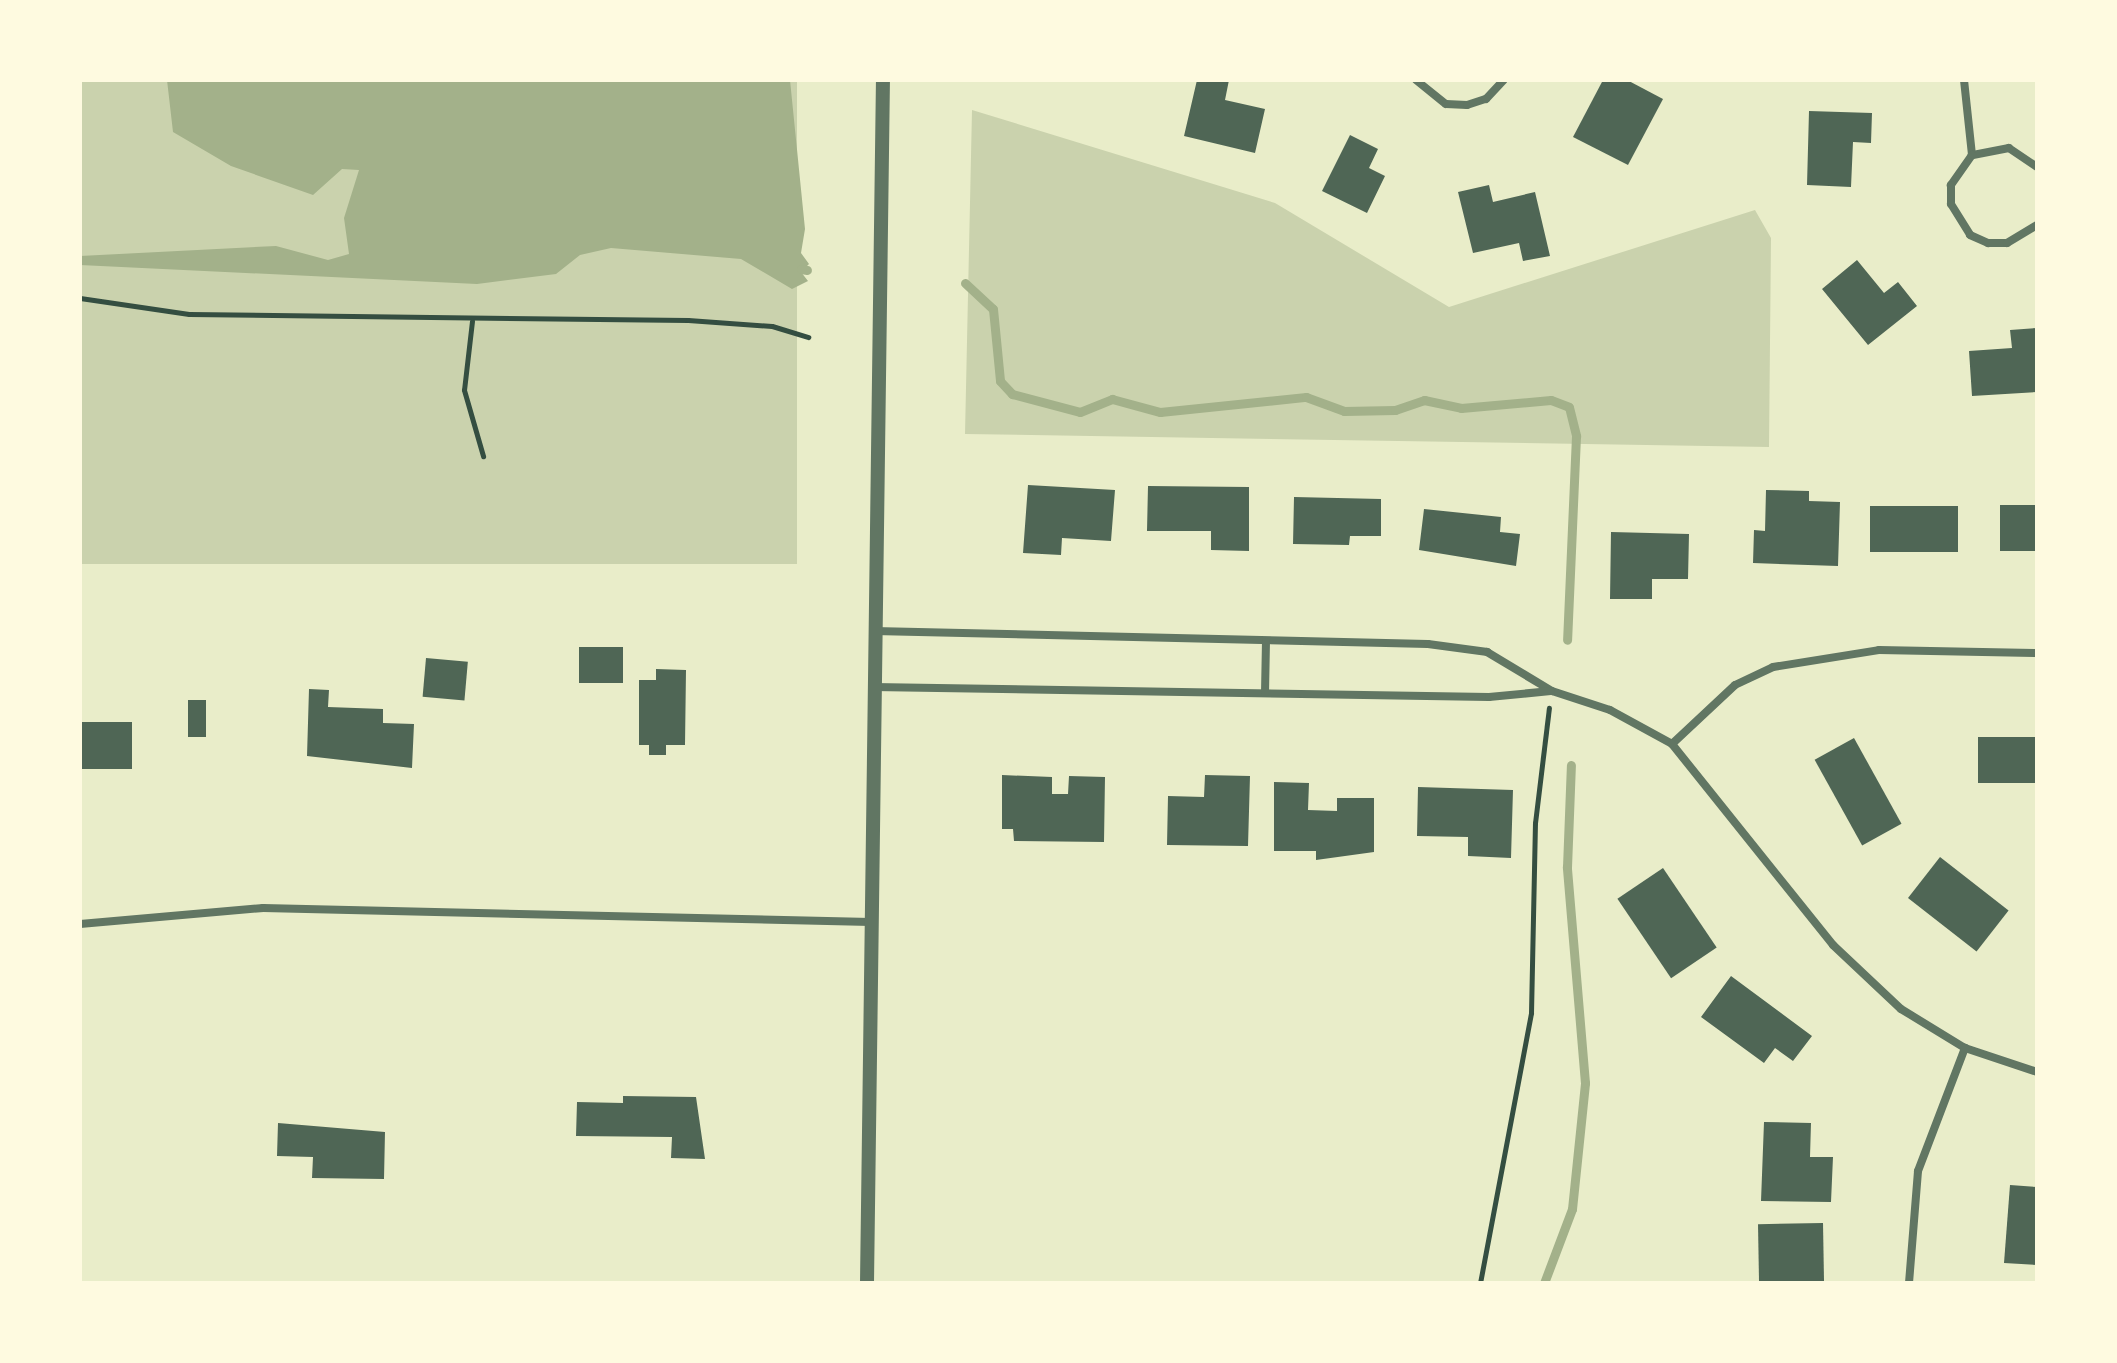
<!DOCTYPE html>
<style>
body{margin:0}
#map{position:relative;width:2117px;height:1363px;overflow:hidden;background:#e9edc9;font-family:"Alegreya Sans",sans-serif}
div>[style]{position:absolute}
.green>*{inset:0;background:#cad2ad;transform-origin:0 0}
.water>*{inset:0;background:#a3b18a}
.stream>*{height:9px;margin:-4.5px;padding:0 4.5px;transform-origin:4.5px;border-radius:4.5px;background:#a3b18a}
.building>*{inset:0;background:#4f6655;transform-origin:0 0}
.path>*{height:5px;margin:-2.5px;padding:0 2.5px;transform-origin:2.5px;border-radius:2.5px;background:#344e41}
.minor>*{height:8px;margin:-4px;padding:0 4px;transform-origin:4px;border-radius:4px;background:#617663}
.tertiary>*{height:14px;margin:-7px;padding:0 7px;transform-origin:7px;border-radius:7px;background:#617663}
span{translate:-50% -50%;white-space:nowrap;text-align:center;line-height:1.15;-webkit-text-stroke:7px #fefae0;paint-order:stroke}
.frame{position:absolute;inset:0;border:82px solid #fefae0;pointer-events:none}
</style>
<div id="map">
<div class="green">
<div style="left:80px;top:80px;width:717px;height:484px"></div>
<div style="clip-path:polygon(972px 110px,1275px 203px,1449px 307px,1755px 210px,1771px 238px,1769px 447px,965px 434px)"></div>
</div>
<div class="water">
<div style="clip-path:polygon(167px 80px,790px 80px,805px 229px,801px 253px,809px 264px,801px 272px,808px 281px,792px 289px,741px 259px,611px 248px,580px 255px,556px 274px,477px 284px,80px 265px,80px 256px,276px 246px,328px 260px,349px 254px,344px 218px,359px 170px,342px 169px,313px 195px,231px 166px,173px 132px)"></div>
</div>
<div class="stream">
<div style="left:801px;top:269px;width:6px;rotate:9deg"></div>
<div style="left:965px;top:283px;width:38px;rotate:43deg"></div>
<div style="left:993px;top:309px;width:72px;rotate:84.4deg"></div>
<div style="left:1000px;top:381px;width:18px;rotate:47deg"></div>
<div style="left:1012px;top:394px;width:70px;rotate:14.8deg"></div>
<div style="left:1080px;top:412px;width:35px;rotate:-22deg"></div>
<div style="left:1112px;top:399px;width:50px;rotate:15.2deg"></div>
<div style="left:1160px;top:412px;width:147px;rotate:-5.9deg"></div>
<div style="left:1306px;top:397px;width:40px;rotate:20.2deg"></div>
<div style="left:1344px;top:411px;width:51px;rotate:-1.1deg"></div>
<div style="left:1395px;top:410px;width:31px;rotate:-19deg"></div>
<div style="left:1424px;top:400px;width:38px;rotate:12deg"></div>
<div style="left:1461px;top:408px;width:90px;rotate:-5.1deg"></div>
<div style="left:1551px;top:400px;width:19px;rotate:21deg"></div>
<div style="left:1569px;top:407px;width:30px;rotate:76deg"></div>
<div style="left:1576px;top:436px;width:204px;rotate:92.5deg"></div>
<div style="left:1544px;top:1283px;width:79px;rotate:-69.3deg"></div>
<div style="left:1572px;top:1209px;width:127px;rotate:-84.1deg"></div>
<div style="left:1585px;top:1083px;width:217px;rotate:-94.8deg"></div>
<div style="left:1567px;top:867px;width:102px;rotate:-87.8deg"></div>
</div>
<div class="building">
<div style="clip-path:polygon(1197px 80px,1229px 80px,1225px 100px,1265px 109px,1255px 153px,1184px 136px)"></div>
<div style="clip-path:polygon(1603px 80px,1627px 80px,1663px 99px,1628px 165px,1573px 137px)"></div>
<div style="clip-path:polygon(1809px 111px,1872px 113px,1871px 143px,1853px 142px,1851px 187px,1807px 185px)"></div>
<div style="clip-path:polygon(1350px 135px,1378px 149px,1369px 168px,1385px 176px,1367px 213px,1322px 191px)"></div>
<div style="clip-path:polygon(1489px 185px,1493px 202px,1535px 192px,1550px 256px,1523px 261px,1519px 243px,1473px 253px,1458px 192px)"></div>
<div style="clip-path:polygon(1857px 260px,1884px 293px,1898px 282px,1917px 306px,1868px 345px,1822px 289px)"></div>
<div style="clip-path:polygon(2037px 328px,2037px 392px,1972px 396px,1969px 351px,2012px 348px,2010px 330px)"></div>
<div style="clip-path:polygon(1028px 485px,1115px 490px,1111px 541px,1062px 538px,1061px 555px,1023px 553px)"></div>
<div style="clip-path:polygon(1148px 486px,1249px 487px,1249px 551px,1211px 550px,1211px 531px,1147px 531px)"></div>
<div style="clip-path:polygon(1766px 490px,1809px 491px,1809px 501px,1840px 502px,1838px 566px,1753px 563px,1754px 530px,1765px 531px)"></div>
<div style="clip-path:polygon(1294px 497px,1381px 499px,1381px 536px,1350px 536px,1349px 545px,1293px 544px)"></div>
<div style="left:2000px;top:505px;width:37px;height:46px"></div>
<div style="left:1870px;top:506px;width:88px;height:46px"></div>
<div style="clip-path:polygon(1424px 509px,1501px 517px,1500px 532px,1520px 534px,1516px 566px,1419px 550px)"></div>
<div style="clip-path:polygon(1611px 532px,1689px 534px,1688px 579px,1652px 579px,1652px 599px,1610px 599px)"></div>
<div style="left:579px;top:647px;width:44px;height:36px"></div>
<div style="left:426px;top:658px;width:42px;height:39px;rotate:5deg"></div>
<div style="clip-path:polygon(656px 669px,686px 670px,685px 745px,666px 745px,666px 755px,649px 755px,649px 745px,639px 745px,639px 680px,656px 680px)"></div>
<div style="clip-path:polygon(309px 689px,329px 690px,328px 707px,383px 709px,383px 723px,414px 724px,412px 768px,307px 756px)"></div>
<div style="left:188px;top:700px;width:18px;height:37px"></div>
<div style="left:80px;top:722px;width:52px;height:47px"></div>
<div style="left:1978px;top:737px;width:59px;height:46px"></div>
<div style="left:1854px;top:738px;width:98px;height:45px;rotate:61deg"></div>
<div style="clip-path:polygon(1002px 775px,1052px 777px,1052px 794px,1068px 794px,1069px 776px,1105px 777px,1104px 842px,1014px 841px,1013px 829px,1002px 829px)"></div>
<div style="clip-path:polygon(1205px 775px,1250px 776px,1248px 846px,1167px 845px,1168px 796px,1204px 797px)"></div>
<div style="clip-path:polygon(1274px 782px,1309px 783px,1308px 810px,1337px 811px,1337px 798px,1374px 798px,1374px 852px,1316px 860px,1316px 851px,1274px 851px)"></div>
<div style="clip-path:polygon(1418px 787px,1513px 790px,1511px 858px,1468px 856px,1468px 837px,1417px 836px)"></div>
<div style="left:1940px;top:857px;width:87px;height:52px;rotate:38deg"></div>
<div style="left:1663px;top:868px;width:96px;height:55px;rotate:56deg"></div>
<div style="clip-path:polygon(1731px 976px,1812px 1036px,1793px 1061px,1775px 1048px,1764px 1063px,1701px 1017px)"></div>
<div style="clip-path:polygon(623px 1096px,696px 1097px,705px 1159px,671px 1158px,672px 1137px,576px 1136px,577px 1102px,623px 1103px)"></div>
<div style="clip-path:polygon(1764px 1122px,1811px 1123px,1810px 1157px,1833px 1157px,1831px 1202px,1761px 1201px)"></div>
<div style="clip-path:polygon(278px 1123px,385px 1132px,384px 1179px,312px 1178px,313px 1157px,277px 1156px)"></div>
<div style="clip-path:polygon(2010px 1185px,2037px 1187px,2037px 1265px,2004px 1263px)"></div>
<div style="left:1823px;top:1223px;width:60px;height:65px;rotate:89deg"></div>
</div>
<div class="path">
<div style="left:80px;top:298px;width:110px;rotate:8.4deg"></div>
<div style="left:189px;top:314px;width:499px;rotate:0.7deg"></div>
<div style="left:688px;top:320px;width:84px;rotate:4.1deg"></div>
<div style="left:772px;top:326px;width:38px;rotate:17deg"></div>
<div style="left:472px;top:321px;width:69px;rotate:96.6deg"></div>
<div style="left:464px;top:390px;width:69px;rotate:73.9deg"></div>
<div style="left:1480px;top:1283px;width:275px;rotate:-79.3deg"></div>
<div style="left:1531px;top:1013px;width:190px;rotate:-88.8deg"></div>
<div style="left:1535px;top:823px;width:116px;rotate:-83.1deg"></div>
</div>
<div class="minor">
<div style="left:1416px;top:80px;width:38px;rotate:39deg"></div>
<div style="left:1446px;top:104px;width:21px;rotate:3deg"></div>
<div style="left:1467px;top:105px;width:20px;rotate:-18deg"></div>
<div style="left:1486px;top:99px;width:26px;rotate:-47deg"></div>
<div style="left:1964px;top:80px;width:75px;rotate:83.9deg"></div>
<div style="left:2037px;top:167px;width:34px;rotate:-146deg"></div>
<div style="left:2009px;top:148px;width:38px;rotate:169deg"></div>
<div style="left:1972px;top:155px;width:37px;rotate:125deg"></div>
<div style="left:1951px;top:185px;width:19px;rotate:90deg"></div>
<div style="left:1951px;top:204px;width:36px;rotate:58deg"></div>
<div style="left:1970px;top:235px;width:20px;rotate:24deg"></div>
<div style="left:1988px;top:243px;width:19px"></div>
<div style="left:2007px;top:243px;width:35px;rotate:-31deg"></div>
<div style="left:874px;top:631px;width:554px;rotate:1.34deg"></div>
<div style="left:1428px;top:644px;width:60px;rotate:7.7deg"></div>
<div style="left:1487px;top:652px;width:76px;rotate:31deg"></div>
<div style="left:1552px;top:691px;width:61px;rotate:18.1deg"></div>
<div style="left:1610px;top:710px;width:71px;rotate:28.7deg"></div>
<div style="left:1672px;top:744px;width:86px;rotate:-43.1deg"></div>
<div style="left:1735px;top:685px;width:42px;rotate:-25.3deg"></div>
<div style="left:1773px;top:667px;width:107px;rotate:-9.1deg"></div>
<div style="left:1879px;top:650px;width:158px;rotate:1.1deg"></div>
<div style="left:873px;top:687px;width:616px;rotate:0.93deg"></div>
<div style="left:1489px;top:697px;width:62px;rotate:-5.5deg"></div>
<div style="left:1265px;top:693px;width:51px;rotate:-88.9deg"></div>
<div style="left:1672px;top:744px;width:258px;rotate:51.3deg"></div>
<div style="left:1833px;top:945px;width:93px;rotate:43.3deg"></div>
<div style="left:1901px;top:1009px;width:75px;rotate:31.4deg"></div>
<div style="left:1965px;top:1048px;width:76px;rotate:18.4deg"></div>
<div style="left:80px;top:924px;width:184px;rotate:-5deg"></div>
<div style="left:263px;top:908px;width:608px;rotate:1.32deg"></div>
<div style="left:1909px;top:1283px;width:112px;rotate:-85.4deg"></div>
<div style="left:1918px;top:1171px;width:132px;rotate:-69.1deg"></div>
</div>
<div class="tertiary">
<div style="left:867px;top:1283px;width:1203px;rotate:-89.24deg"></div>
</div>
<div class="frame"></div>
</div>
